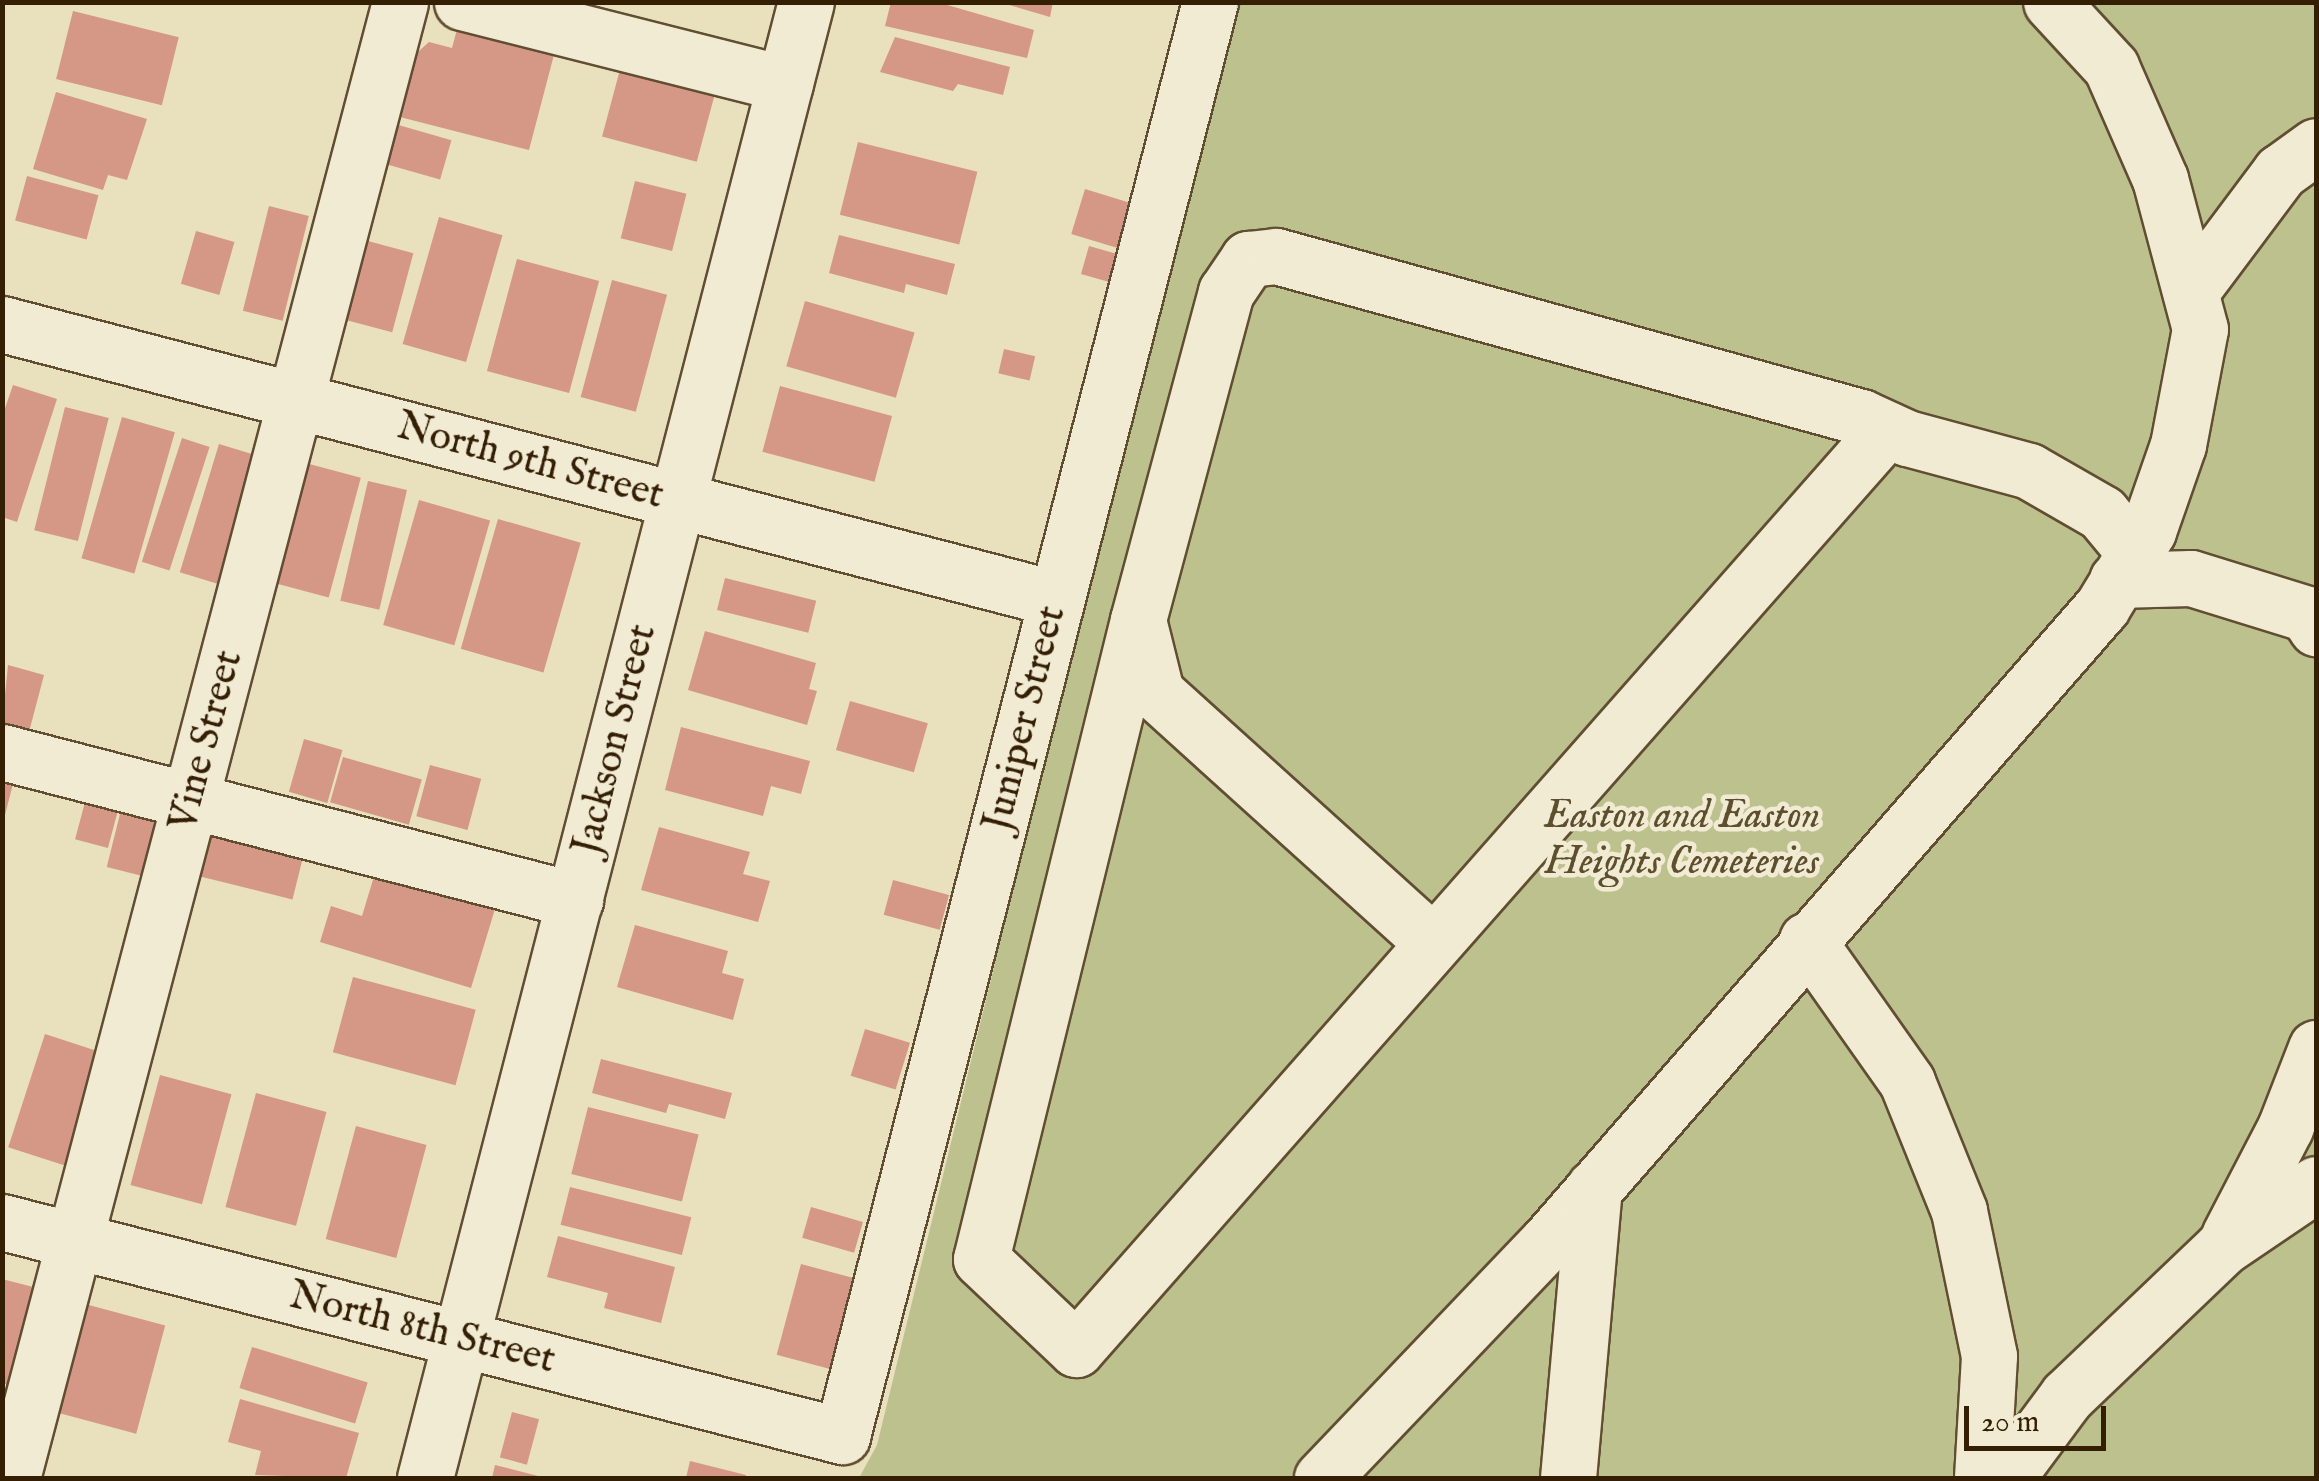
<!DOCTYPE html>
<style>
body{margin:0}
#map{position:relative;width:2319px;height:1481px;overflow:hidden;background:#e9e0bd;font-family:"IM FELL English",serif}
div>[style]{position:absolute}
.green>*{inset:0;background:#bcc18d}
.building>*{inset:0;background:#d59786;transform-origin:0 0}
.roads{filter:drop-shadow(2px 0 #614e32) drop-shadow(-2px 0 #614e32) drop-shadow(0 2px #614e32) drop-shadow(0 -2px #614e32)}
.minor>*{height:55px;margin:-27.5px;padding:0 27.5px;transform-origin:27.5px;border-radius:27.5px;background:#f1ebd4}
span{translate:-50% -50%;white-space:nowrap;text-align:center;line-height:1.15;-webkit-text-stroke:9px #f1ebd4;paint-order:stroke}
.street-label{font-size:40px;color:#341e04}
.park-label{font-size:40px;color:#5d4f2d;font-style:italic}
.frame{position:absolute;inset:0;border:5px solid #341e04;pointer-events:none}
.scale{position:absolute;left:1964px;top:1406px;width:142px;height:45px;box-sizing:border-box;border:5px solid #341e04;border-top:0;padding-left:12px;font-size:30px;line-height:35px;white-space:nowrap;color:#341e04;-webkit-text-stroke:8px #f1ebd4;paint-order:stroke}
</style>
<div id="map">
<div class="green">
<div style="clip-path:polygon(1230px 3px,2316px 3px,2316px 1478px,859px 1478px,877px 1445px)"></div>
</div>
<div class="building">
<div style="clip-path:polygon(891px 2px,937px 2px,1034px 30px,1027px 58px,885px 26px)"></div>
<div style="clip-path:polygon(999px 2px,1053px 2px,1050px 17px)"></div>
<div style="left:73px;top:11px;width:109px;height:70px;rotate:14deg"></div>
<div style="clip-path:polygon(459px 22px,556px 47px,529px 150px,396px 116px,410px 59px,429px 42px,452px 48px)"></div>
<div style="clip-path:polygon(895px 37px,1010px 67px,1003px 95px,958px 84px,953px 91px,880px 72px)"></div>
<div style="left:622px;top:62px;width:98px;height:77px;rotate:15deg"></div>
<div style="clip-path:polygon(56px 92px,147px 119px,127px 180px,108px 175px,103px 190px,33px 169px)"></div>
<div style="left:388px;top:122px;width:66px;height:41px;rotate:16deg"></div>
<div style="left:858px;top:142px;width:123px;height:75px;rotate:14deg"></div>
<div style="left:27px;top:176px;width:74px;height:46px;rotate:15deg"></div>
<div style="left:635px;top:181px;width:53px;height:59px;rotate:14deg"></div>
<div style="left:1085px;top:189px;width:51px;height:47px;rotate:17deg"></div>
<div style="left:269px;top:206px;width:41px;height:108px;rotate:14deg"></div>
<div style="left:439px;top:217px;width:66px;height:132px;rotate:16deg"></div>
<div style="left:196px;top:231px;width:40px;height:55px;rotate:16deg"></div>
<div style="clip-path:polygon(839px 235px,955px 264px,947px 295px,906px 284px,904px 293px,829px 273px)"></div>
<div style="left:368px;top:241px;width:47px;height:82px;rotate:15deg"></div>
<div style="left:1089px;top:246px;width:32px;height:29px;rotate:16deg"></div>
<div style="left:517px;top:259px;width:85px;height:116px;rotate:15deg"></div>
<div style="left:612px;top:280px;width:57px;height:121px;rotate:15deg"></div>
<div style="left:805px;top:301px;width:114px;height:68px;rotate:16deg"></div>
<div style="left:1004px;top:349px;width:32px;height:25px;rotate:13deg"></div>
<div style="clip-path:polygon(13px 385px,57px 399px,17px 522px,2px 517px,2px 417px)"></div>
<div style="left:780px;top:386px;width:116px;height:68px;rotate:15deg"></div>
<div style="left:65px;top:407px;width:45px;height:127px;rotate:14deg"></div>
<div style="left:122px;top:417px;width:55px;height:147px;rotate:16deg"></div>
<div style="left:182px;top:438px;width:29px;height:130px;rotate:18deg"></div>
<div style="left:219px;top:444px;width:48px;height:134px;rotate:17deg"></div>
<div style="left:298px;top:461px;width:65px;height:124px;rotate:15deg"></div>
<div style="left:368px;top:481px;width:40px;height:123px;rotate:13deg"></div>
<div style="left:419px;top:500px;width:74px;height:130px;rotate:16deg"></div>
<div style="left:498px;top:519px;width:86px;height:135px;rotate:16deg"></div>
<div style="left:725px;top:578px;width:94px;height:33px;rotate:14deg"></div>
<div style="clip-path:polygon(705px 631px,816px 663px,809px 689px,817px 691px,807px 725px,688px 690px)"></div>
<div style="clip-path:polygon(8px 665px,44px 675px,29px 732px,2px 725px)"></div>
<div style="left:850px;top:701px;width:81px;height:51px;rotate:16deg"></div>
<div style="clip-path:polygon(681px 727px,810px 761px,801px 794px,771px 786px,763px 816px,665px 790px)"></div>
<div style="left:304px;top:739px;width:40px;height:55px;rotate:16deg"></div>
<div style="left:343px;top:757px;width:82px;height:47px;rotate:16deg"></div>
<div style="left:430px;top:765px;width:53px;height:53px;rotate:15deg"></div>
<div style="clip-path:polygon(2px 769px,16px 772px,4px 819px,2px 819px)"></div>
<div style="left:88px;top:791px;width:34px;height:50px;rotate:15deg"></div>
<div style="left:123px;top:802px;width:44px;height:67px;rotate:14deg"></div>
<div style="clip-path:polygon(659px 827px,750px 852px,743px 874px,770px 881px,758px 922px,641px 890px)"></div>
<div style="left:208px;top:833px;width:98px;height:44px;rotate:14deg"></div>
<div style="clip-path:polygon(375px 873px,495px 909px,471px 988px,320px 942px,331px 906px,362px 916px)"></div>
<div style="left:893px;top:880px;width:58px;height:36px;rotate:15deg"></div>
<div style="clip-path:polygon(635px 925px,728px 951px,722px 973px,744px 979px,733px 1020px,617px 987px)"></div>
<div style="left:353px;top:977px;width:127px;height:78px;rotate:15deg"></div>
<div style="left:865px;top:1029px;width:47px;height:49px;rotate:17deg"></div>
<div style="left:45px;top:1034px;width:62px;height:119px;rotate:18deg"></div>
<div style="clip-path:polygon(601px 1059px,732px 1093px,725px 1119px,669px 1104px,666px 1113px,592px 1093px)"></div>
<div style="left:160px;top:1075px;width:74px;height:114px;rotate:15deg"></div>
<div style="left:256px;top:1093px;width:73px;height:118px;rotate:15deg"></div>
<div style="left:588px;top:1107px;width:114px;height:69px;rotate:14deg"></div>
<div style="left:356px;top:1126px;width:73px;height:117px;rotate:15deg"></div>
<div style="left:570px;top:1187px;width:125px;height:39px;rotate:14deg"></div>
<div style="left:811px;top:1207px;width:54px;height:32px;rotate:16deg"></div>
<div style="clip-path:polygon(558px 1236px,675px 1267px,661px 1323px,604px 1308px,608px 1293px,547px 1277px)"></div>
<div style="left:801px;top:1264px;width:63px;height:94px;rotate:15deg"></div>
<div style="clip-path:polygon(2px 1279px,41px 1289px,15px 1386px,2px 1383px)"></div>
<div style="left:85px;top:1304px;width:83px;height:112px;rotate:15deg"></div>
<div style="left:252px;top:1347px;width:121px;height:43px;rotate:17deg"></div>
<div style="clip-path:polygon(240px 1399px,359px 1433px,346px 1478px,255px 1475px,261px 1451px,228px 1442px)"></div>
<div style="left:512px;top:1412px;width:28px;height:47px;rotate:15deg"></div>
<div style="clip-path:polygon(690px 1461px,746px 1475px,745px 1478px,686px 1478px)"></div>
<div style="clip-path:polygon(495px 1465px,542px 1477px,542px 1478px,492px 1478px)"></div>
</div>
<div class="roads">
<div class="minor">
<div style="left:462px;top:2px;width:333px;rotate:14.2deg"></div>
<div style="left:2191px;top:291px;width:149px;rotate:-53.2deg"></div>
<div style="left:2280px;top:172px;width:44px;rotate:-35.8deg"></div>
<div style="left:2px;top:324px;width:1090px;rotate:14.61deg"></div>
<div style="left:2117px;top:580px;width:74px;rotate:-1.5deg"></div>
<div style="left:2191px;top:578px;width:121px;rotate:17.2deg"></div>
<div style="left:2307px;top:614px;width:17px;rotate:57deg"></div>
<div style="left:1138px;top:620px;width:658px;rotate:103.8deg"></div>
<div style="left:981px;top:1259px;width:131px;rotate:43.5deg"></div>
<div style="left:1076px;top:1349px;width:1226px;rotate:-48.6deg"></div>
<div style="left:2px;top:752px;width:592px;rotate:14.48deg"></div>
<div style="left:1430px;top:940px;width:370px;rotate:-137.9deg"></div>
<div style="left:1156px;top:692px;width:74px;rotate:-104deg"></div>
<div style="left:1138px;top:620px;width:340px;rotate:-75deg"></div>
<div style="left:1226px;top:292px;width:40px;rotate:-56deg"></div>
<div style="left:1248px;top:259px;width:28px;rotate:-6deg"></div>
<div style="left:1276px;top:256px;width:607px;rotate:15.39deg"></div>
<div style="left:1861px;top:417px;width:51px;rotate:24.5deg"></div>
<div style="left:1907px;top:438px;width:126px;rotate:15.1deg"></div>
<div style="left:2029px;top:471px;width:84px;rotate:29.9deg"></div>
<div style="left:2102px;top:513px;width:52px;rotate:50.5deg"></div>
<div style="left:1807px;top:940px;width:174px;rotate:54.8deg"></div>
<div style="left:1907px;top:1082px;width:139px;rotate:68deg"></div>
<div style="left:1959px;top:1211px;width:148px;rotate:78.3deg"></div>
<div style="left:1989px;top:1356px;width:122px;rotate:93.3deg"></div>
<div style="left:2px;top:1222px;width:867px;rotate:14.29deg"></div>
<div style="left:842px;top:1436px;width:1480px;rotate:-75.61deg"></div>
<div style="left:2229px;top:1236px;width:122px;rotate:-62.6deg"></div>
<div style="left:2285px;top:1128px;width:86px;rotate:-68.8deg"></div>
<div style="left:12px;top:1478px;width:1526px;rotate:-75.27deg"></div>
<div style="left:425px;top:1478px;width:1524px;rotate:-75.53deg"></div>
<div style="left:1322px;top:1478px;width:323px;rotate:-46.3deg"></div>
<div style="left:1545px;top:1245px;width:847px;rotate:-48.88deg"></div>
<div style="left:2102px;top:607px;width:89px;rotate:-58.8deg"></div>
<div style="left:2148px;top:531px;width:91px;rotate:-70.8deg"></div>
<div style="left:2178px;top:445px;width:118px;rotate:-79.3deg"></div>
<div style="left:2200px;top:329px;width:155px;rotate:-104.9deg"></div>
<div style="left:2160px;top:179px;width:122px;rotate:-113.6deg"></div>
<div style="left:2111px;top:67px;width:88px;rotate:-132.7deg"></div>
<div style="left:1568px;top:1478px;width:291px;rotate:-84.9deg"></div>
<div style="left:2006px;top:1478px;width:102px;rotate:-53.4deg"></div>
<div style="left:2067px;top:1396px;width:216px;rotate:-43.7deg"></div>
<div style="left:2223px;top:1247px;width:112px;rotate:-34.1deg"></div>
</div>
</div>
<div class="street-label">
<span style="left:530px;top:462px;rotate:15deg">North 9th Street</span>
<span style="left:1026px;top:719px;rotate:-76deg">Juniper Street</span>
<span style="left:616px;top:740px;rotate:-76deg">Jackson Street</span>
<span style="left:207px;top:741px;rotate:-75deg">Vine Street</span>
<span style="left:422px;top:1329px;rotate:14deg">North 8th Street</span>
</div>
<div class="park-label">
<span style="left:1682px;top:840px">Easton and Easton<br>Heights Cemeteries</span>
</div>
<div class="frame"></div>
<div class="scale">20 m</div>
</div>
